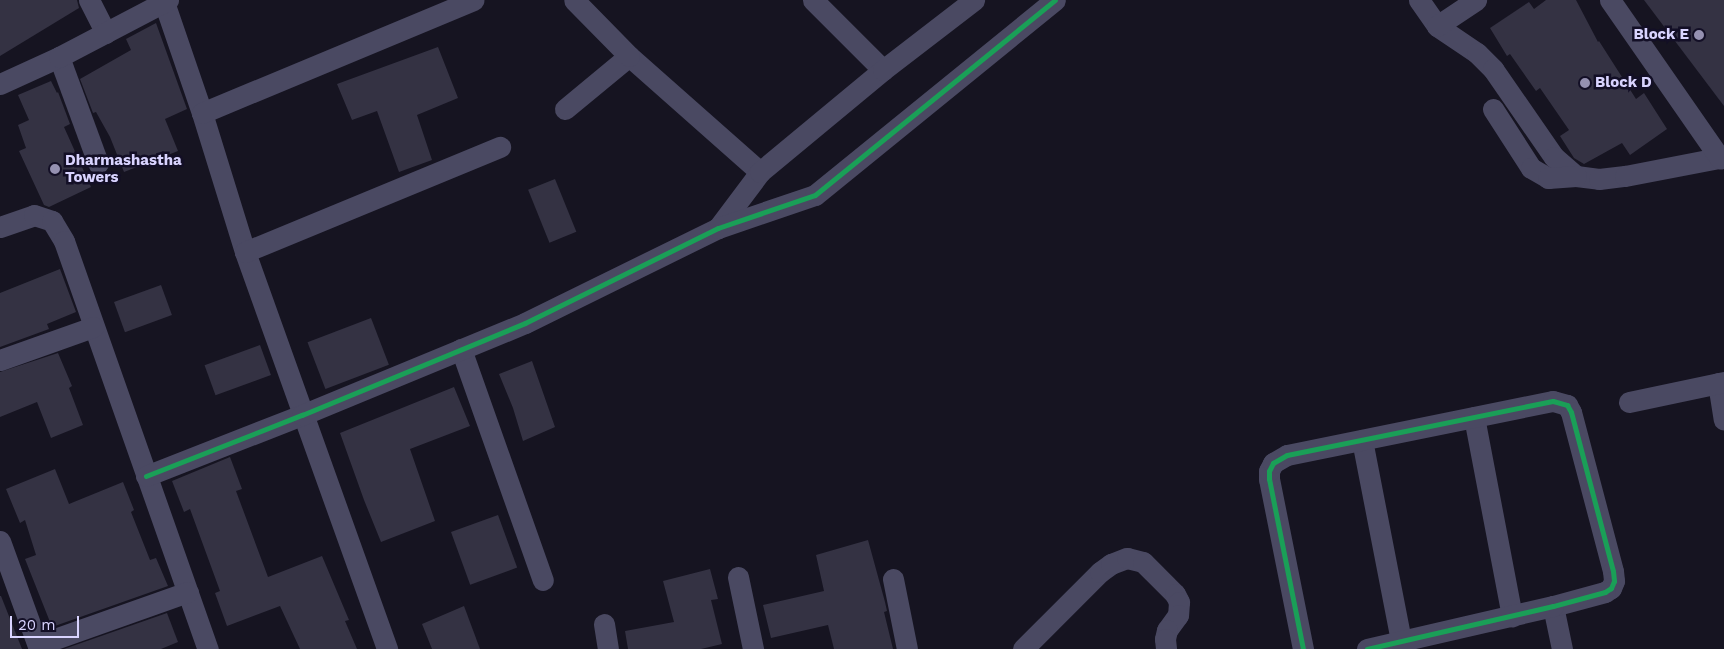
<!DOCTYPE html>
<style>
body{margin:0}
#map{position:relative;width:1724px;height:649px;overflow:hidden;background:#161421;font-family:"Work Sans",sans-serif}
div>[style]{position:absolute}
.building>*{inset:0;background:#343243;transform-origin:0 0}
.street>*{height:21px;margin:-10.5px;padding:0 10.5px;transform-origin:10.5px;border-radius:10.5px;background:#4a4962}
.cycleway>*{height:5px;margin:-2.5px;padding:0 2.5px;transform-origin:2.5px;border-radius:2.5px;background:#1a9f57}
.dots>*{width:14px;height:14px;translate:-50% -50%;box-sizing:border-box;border:2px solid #130f26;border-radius:50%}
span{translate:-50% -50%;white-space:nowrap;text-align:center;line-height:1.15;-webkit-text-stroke:5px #130f26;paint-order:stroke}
.poi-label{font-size:15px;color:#d9d4ff;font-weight:700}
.right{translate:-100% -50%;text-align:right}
.left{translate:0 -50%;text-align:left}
.scale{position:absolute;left:10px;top:616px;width:69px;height:22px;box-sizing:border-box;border:2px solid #d9d4ff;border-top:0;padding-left:6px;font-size:15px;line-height:18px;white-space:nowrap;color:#d9d4ff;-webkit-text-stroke:4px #130f26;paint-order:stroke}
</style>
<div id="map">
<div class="building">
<div style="clip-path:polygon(0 0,77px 0,79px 8px,0 56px)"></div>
<div style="clip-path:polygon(1546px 0,1576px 0,1598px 42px,1599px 41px,1636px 99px,1644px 93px,1667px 129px,1630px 155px,1622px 143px,1584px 164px,1574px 158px,1560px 136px,1569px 130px,1540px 88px,1536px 91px,1510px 54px,1507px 56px,1490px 28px,1529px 2px,1534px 9px)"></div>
<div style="clip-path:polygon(1644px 0,1724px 0,1724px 106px)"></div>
<div style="clip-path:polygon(156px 23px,187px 109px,165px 119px,178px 151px,124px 172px,110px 137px,96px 112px,93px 113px,80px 79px,131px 50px,126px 39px)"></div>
<div style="clip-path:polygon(438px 47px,458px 98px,417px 115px,432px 160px,399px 172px,377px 111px,352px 120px,337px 84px)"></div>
<div style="clip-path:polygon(51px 81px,57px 93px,58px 92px,70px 124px,64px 127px,91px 187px,49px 207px,44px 205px,19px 151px,26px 148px,18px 125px,29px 120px,18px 95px)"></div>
<div style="left:555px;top:179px;width:57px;height:29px;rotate:68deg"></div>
<div style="clip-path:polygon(60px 269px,76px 312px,47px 324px,49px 329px,0 347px,0 293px)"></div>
<div style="left:161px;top:285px;width:32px;height:50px;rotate:70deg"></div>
<div style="left:371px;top:318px;width:50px;height:68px;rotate:69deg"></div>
<div style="left:260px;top:345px;width:32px;height:59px;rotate:70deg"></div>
<div style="clip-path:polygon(58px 353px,72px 386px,69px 388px,83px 425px,51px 438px,37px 402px,0 417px,0 372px)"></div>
<div style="clip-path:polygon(532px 361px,555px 427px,523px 441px,513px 408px,499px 374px)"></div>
<div style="clip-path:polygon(454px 387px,470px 426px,410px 449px,435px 521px,381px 542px,364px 500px,340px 433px)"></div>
<div style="clip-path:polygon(230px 457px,242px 489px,236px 491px,268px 577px,322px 556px,349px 620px,345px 621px,357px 649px,300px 649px,280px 606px,227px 626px,215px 593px,220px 591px,190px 509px,184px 512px,172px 481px)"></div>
<div style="clip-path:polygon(55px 469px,69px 504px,123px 482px,134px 510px,131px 512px,150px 560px,156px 558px,168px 586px,52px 627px,25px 559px,36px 555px,25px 520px,20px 523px,6px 489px)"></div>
<div style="left:498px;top:515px;width:56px;height:50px;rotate:70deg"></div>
<div style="clip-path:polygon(868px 540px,885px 602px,887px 611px,884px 612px,893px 649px,834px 649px,828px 625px,771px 638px,763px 605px,824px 591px,816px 555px)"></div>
<div style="clip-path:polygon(710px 569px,718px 599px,711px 600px,722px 644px,701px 649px,628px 649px,625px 631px,674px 622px,663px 581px)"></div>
<div style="clip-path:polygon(0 596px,1px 596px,22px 649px,0 649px)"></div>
<div style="clip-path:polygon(464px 606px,480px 649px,432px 649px,422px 624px)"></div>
<div style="clip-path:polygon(167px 613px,178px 642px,161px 649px,64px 649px)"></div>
</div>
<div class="street">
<div style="left:89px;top:0;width:37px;rotate:63deg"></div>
<div style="left:813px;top:0;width:99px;rotate:45deg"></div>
<div style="left:1419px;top:0;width:32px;rotate:55deg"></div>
<div style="left:1437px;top:26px;width:48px;rotate:34deg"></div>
<div style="left:1477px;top:53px;width:23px;rotate:45deg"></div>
<div style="left:1493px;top:69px;width:107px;rotate:55.3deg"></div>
<div style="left:1554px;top:157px;width:29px;rotate:41deg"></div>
<div style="left:1576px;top:176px;width:23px;rotate:7deg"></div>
<div style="left:1599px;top:179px;width:26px;rotate:-7deg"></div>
<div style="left:1625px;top:176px;width:101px;rotate:-10.9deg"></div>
<div style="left:1610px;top:0;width:193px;rotate:55.2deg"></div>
<div style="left:164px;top:2px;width:117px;rotate:71.1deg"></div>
<div style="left:202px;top:113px;width:145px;rotate:72.8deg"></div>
<div style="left:245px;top:252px;width:422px;rotate:70.3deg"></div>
<div style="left:1437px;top:26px;width:47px;rotate:-33.7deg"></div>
<div style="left:629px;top:56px;width:175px;rotate:41.5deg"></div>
<div style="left:59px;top:57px;width:113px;rotate:69.8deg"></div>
<div style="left:0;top:84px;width:65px;rotate:-24.6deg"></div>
<div style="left:59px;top:57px;width:123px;rotate:-27.6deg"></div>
<div style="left:565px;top:109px;width:83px;rotate:-39.6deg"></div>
<div style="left:629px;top:56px;width:78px;rotate:-134.5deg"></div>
<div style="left:1493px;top:109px;width:70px;rotate:57.2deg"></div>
<div style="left:1531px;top:168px;width:20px;rotate:30deg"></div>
<div style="left:1548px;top:178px;width:28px;rotate:-4deg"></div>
<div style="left:202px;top:113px;width:294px;rotate:-22.6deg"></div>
<div style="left:0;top:227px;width:36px;rotate:-19deg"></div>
<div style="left:34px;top:215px;width:19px;rotate:18deg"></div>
<div style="left:52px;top:221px;width:23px;rotate:59deg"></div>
<div style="left:64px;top:241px;width:433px;rotate:70.6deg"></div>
<div style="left:718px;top:228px;width:70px;rotate:-53.1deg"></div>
<div style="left:760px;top:172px;width:160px;rotate:-39.7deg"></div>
<div style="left:883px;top:70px;width:115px;rotate:-37.6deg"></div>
<div style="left:245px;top:252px;width:276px;rotate:-22.4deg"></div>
<div style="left:461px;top:349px;width:245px;rotate:70.5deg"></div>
<div style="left:0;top:360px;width:99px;rotate:-19.5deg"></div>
<div style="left:1718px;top:383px;width:37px;rotate:81deg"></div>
<div style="left:1629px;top:402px;width:97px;rotate:-11.9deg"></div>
<div style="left:1474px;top:417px;width:203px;rotate:79.2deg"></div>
<div style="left:1362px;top:440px;width:205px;rotate:79deg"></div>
<div style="left:146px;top:476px;width:168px;rotate:-21.4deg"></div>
<div style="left:302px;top:415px;width:241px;rotate:-22.4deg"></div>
<div style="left:525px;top:323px;width:215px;rotate:-26.2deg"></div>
<div style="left:718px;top:228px;width:102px;rotate:-18.8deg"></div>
<div style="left:815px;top:195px;width:309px;rotate:-39.1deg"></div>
<div style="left:0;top:541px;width:115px;rotate:70.1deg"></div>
<div style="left:738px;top:577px;width:74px;rotate:78.2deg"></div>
<div style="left:893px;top:579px;width:71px;rotate:78.7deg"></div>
<div style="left:1553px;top:606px;width:44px;rotate:78.2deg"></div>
<div style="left:604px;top:624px;width:25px;rotate:81deg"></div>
<div style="left:38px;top:645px;width:159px;rotate:-19.5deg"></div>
<div style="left:1023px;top:649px;width:109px;rotate:-45deg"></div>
<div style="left:1100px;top:572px;width:14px;rotate:-36deg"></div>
<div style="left:1111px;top:564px;width:17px;rotate:-21deg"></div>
<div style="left:1127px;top:558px;width:16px;rotate:14deg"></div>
<div style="left:1143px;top:562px;width:45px;rotate:45deg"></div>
<div style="left:1175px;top:594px;width:9px;rotate:63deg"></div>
<div style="left:1179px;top:602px;width:13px;rotate:94deg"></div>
<div style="left:1178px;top:615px;width:19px;rotate:126deg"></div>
<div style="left:1167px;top:630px;width:9px;rotate:103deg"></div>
<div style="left:1165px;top:639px;width:10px;rotate:84deg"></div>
<div style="left:1303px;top:649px;width:173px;rotate:-101.3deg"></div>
<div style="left:1269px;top:479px;width:8px;rotate:-90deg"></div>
<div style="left:1269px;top:471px;width:9px;rotate:-63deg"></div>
<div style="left:1273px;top:463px;width:16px;rotate:-30deg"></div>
<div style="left:1287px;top:455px;width:271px;rotate:-11.5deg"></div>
<div style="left:1553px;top:401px;width:15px;rotate:16deg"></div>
<div style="left:1567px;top:405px;width:8px;rotate:60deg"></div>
<div style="left:1571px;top:412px;width:164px;rotate:75.2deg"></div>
<div style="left:1613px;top:571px;width:10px;rotate:84deg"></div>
<div style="left:1614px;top:581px;width:8px;rotate:113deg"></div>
<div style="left:1611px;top:588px;width:7px;rotate:146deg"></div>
<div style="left:1605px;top:592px;width:54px;rotate:164.9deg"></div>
<div style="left:1553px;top:606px;width:191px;rotate:167deg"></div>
</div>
<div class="cycleway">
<div style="left:146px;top:476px;width:168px;rotate:-21.4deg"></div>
<div style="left:302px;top:415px;width:241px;rotate:-22.4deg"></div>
<div style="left:525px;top:323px;width:215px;rotate:-26.2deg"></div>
<div style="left:718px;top:228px;width:102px;rotate:-18.8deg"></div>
<div style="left:815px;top:195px;width:309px;rotate:-39.1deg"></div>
<div style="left:1303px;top:649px;width:173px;rotate:-101.3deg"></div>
<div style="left:1269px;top:479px;width:8px;rotate:-90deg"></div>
<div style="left:1269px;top:471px;width:9px;rotate:-63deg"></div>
<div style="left:1273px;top:463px;width:16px;rotate:-30deg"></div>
<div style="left:1287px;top:455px;width:271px;rotate:-11.5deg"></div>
<div style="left:1553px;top:401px;width:15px;rotate:16deg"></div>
<div style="left:1567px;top:405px;width:8px;rotate:60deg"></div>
<div style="left:1571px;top:412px;width:164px;rotate:75.2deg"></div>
<div style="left:1613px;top:571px;width:10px;rotate:84deg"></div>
<div style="left:1614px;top:581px;width:8px;rotate:113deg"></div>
<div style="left:1611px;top:588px;width:7px;rotate:146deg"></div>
<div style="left:1605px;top:592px;width:54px;rotate:164.9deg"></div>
<div style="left:1553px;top:606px;width:191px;rotate:167deg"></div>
</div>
<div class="dots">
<div style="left:1699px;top:35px;background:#9591b1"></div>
<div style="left:1585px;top:83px;background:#9591b1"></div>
<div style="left:55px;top:169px;background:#9591b1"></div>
</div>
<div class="poi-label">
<span class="right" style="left:1689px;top:35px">Block E</span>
<span class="left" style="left:1595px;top:83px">Block D</span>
<span class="left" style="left:65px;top:169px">Dharmashastha<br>Towers</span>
</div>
<div class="scale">20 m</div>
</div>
